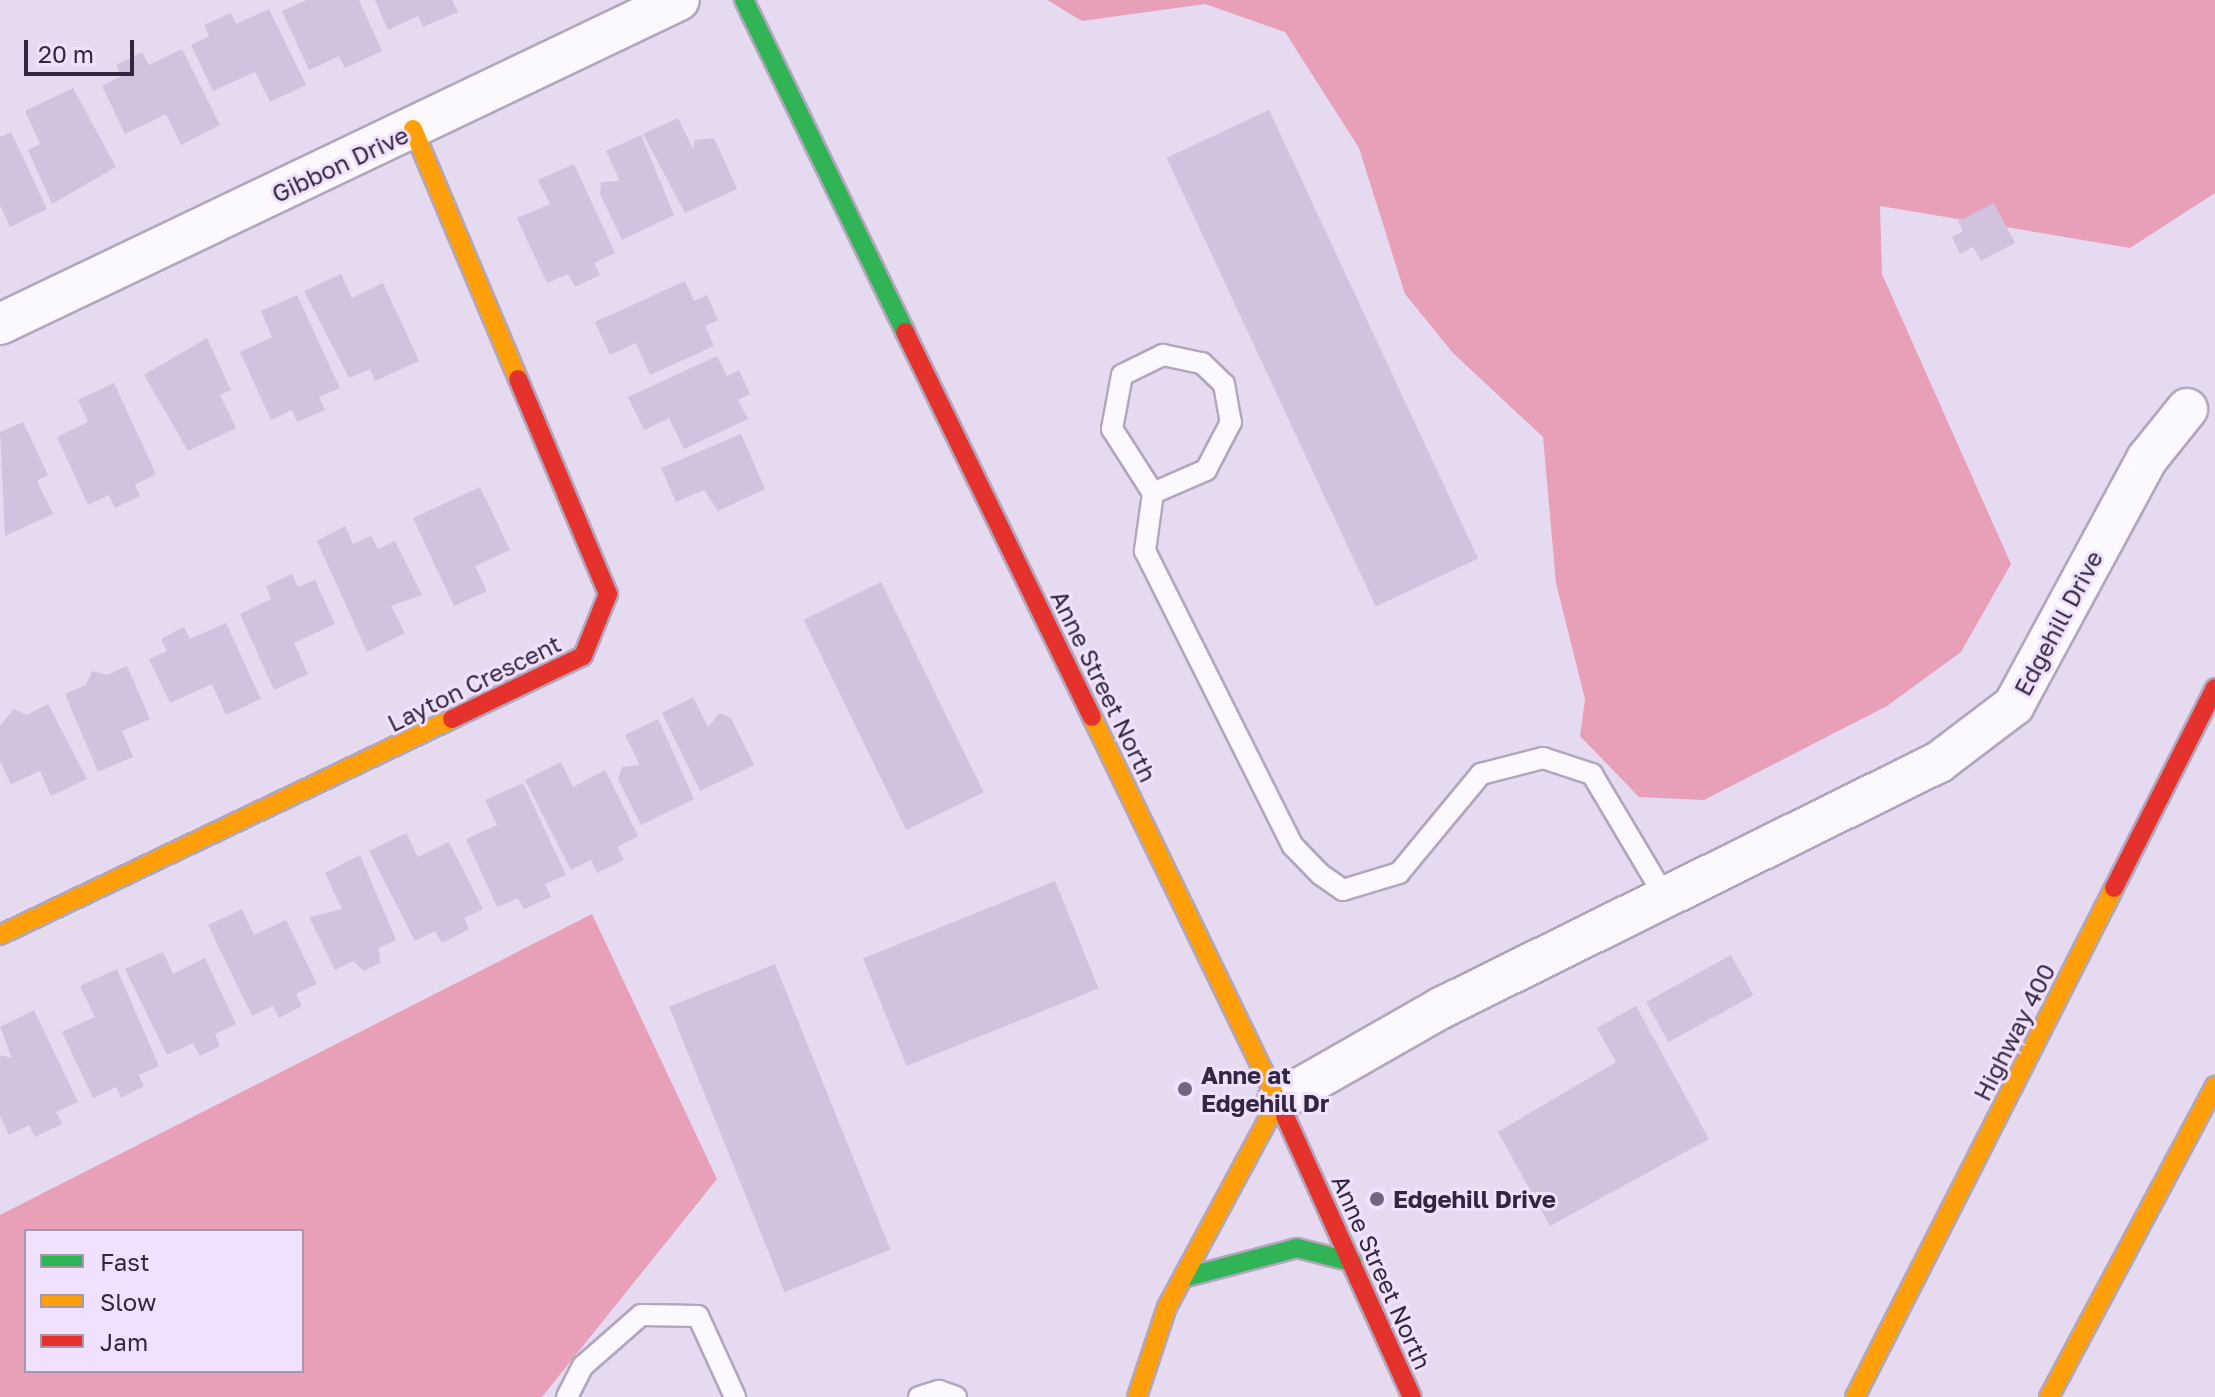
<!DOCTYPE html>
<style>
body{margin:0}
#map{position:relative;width:2215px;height:1397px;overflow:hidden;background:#e6daf1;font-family:"Golos Text",sans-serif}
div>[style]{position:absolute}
.forest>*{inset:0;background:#e7a0b8}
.building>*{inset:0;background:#d1c2de;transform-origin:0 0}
.roads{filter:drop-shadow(2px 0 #b2a6bc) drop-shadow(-2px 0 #b2a6bc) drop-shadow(0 2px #b2a6bc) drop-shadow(0 -2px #b2a6bc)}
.lane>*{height:20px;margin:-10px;padding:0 10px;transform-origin:10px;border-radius:10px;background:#fbf9fd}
.street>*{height:40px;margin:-20px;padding:0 20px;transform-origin:20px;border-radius:20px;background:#fbf9fd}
.fast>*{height:18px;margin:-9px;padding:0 9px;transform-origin:9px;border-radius:9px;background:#30b455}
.slow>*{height:18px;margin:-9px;padding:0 9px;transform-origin:9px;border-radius:9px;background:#ff9f0a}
.jam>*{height:18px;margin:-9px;padding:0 9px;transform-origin:9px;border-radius:9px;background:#e5322d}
.dots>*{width:22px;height:22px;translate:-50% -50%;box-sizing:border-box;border:4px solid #f0e2fe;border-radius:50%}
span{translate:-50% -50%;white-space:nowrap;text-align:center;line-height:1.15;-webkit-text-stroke:6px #f0e2fe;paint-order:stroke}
.street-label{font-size:24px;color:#342640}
.poi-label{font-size:24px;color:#342640;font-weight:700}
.left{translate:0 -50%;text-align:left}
.legend{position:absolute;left:24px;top:1229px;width:280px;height:144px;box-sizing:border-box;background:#f0e2fe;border:2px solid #a597b2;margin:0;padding:10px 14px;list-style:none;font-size:24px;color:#342640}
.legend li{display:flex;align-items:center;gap:16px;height:40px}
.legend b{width:40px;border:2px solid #a597b2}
.scale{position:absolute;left:24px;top:40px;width:110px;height:36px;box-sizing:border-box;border:4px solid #342640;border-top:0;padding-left:10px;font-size:24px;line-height:28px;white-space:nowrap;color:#342640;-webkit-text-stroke:6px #f0e2fe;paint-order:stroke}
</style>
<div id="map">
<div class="forest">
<div style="clip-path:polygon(1047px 0,2215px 0,2215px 193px,2130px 248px,1880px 206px,1882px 274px,2011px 564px,1961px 652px,1887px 706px,1704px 800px,1639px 797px,1580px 736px,1585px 699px,1556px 583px,1543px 437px,1453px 353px,1405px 294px,1359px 148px,1285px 32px,1205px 4px,1082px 21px)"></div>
<div style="clip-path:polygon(evenodd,592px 914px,717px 1179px,542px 1397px,0 1397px,0 1215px,592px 914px,302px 1231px,302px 1371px,26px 1371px,26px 1231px,302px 1231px)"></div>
</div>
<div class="building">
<div style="clip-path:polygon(306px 0,359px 0,382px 51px,345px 68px,339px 56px,309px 70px,282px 11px)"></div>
<div style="clip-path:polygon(375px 0,452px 0,458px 12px,423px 27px,418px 16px,388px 30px)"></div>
<div style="clip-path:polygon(269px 9px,306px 85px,270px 102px,255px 72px,213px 91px,191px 45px,209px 36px,204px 25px,231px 13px,236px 24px)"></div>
<div style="clip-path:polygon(182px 49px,220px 125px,181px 145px,166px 114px,125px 134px,102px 86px,121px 76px,116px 65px,142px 52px,149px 65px)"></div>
<div style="clip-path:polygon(73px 88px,116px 167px,52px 204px,28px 150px,40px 144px,25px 111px)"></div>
<div style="left:1269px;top:110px;width:495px;height:113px;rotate:65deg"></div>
<div style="clip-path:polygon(678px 118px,693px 149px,695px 140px,714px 138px,737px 189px,685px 213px,643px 134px)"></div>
<div style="clip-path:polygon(11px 132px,47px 209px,10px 227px,0 205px,0 137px)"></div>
<div style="clip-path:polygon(641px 135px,674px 215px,622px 240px,600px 194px,601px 182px,620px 181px,606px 151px)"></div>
<div style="clip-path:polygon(574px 164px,615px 253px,594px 263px,600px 275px,575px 287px,568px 274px,547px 283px,517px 218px,550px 204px,538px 180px)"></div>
<div style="clip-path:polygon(1994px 203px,2015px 243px,1981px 261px,1973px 247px,1960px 254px,1952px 237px,1963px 231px,1958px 221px)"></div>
<div style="clip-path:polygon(341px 274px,352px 298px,383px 283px,419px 361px,375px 381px,370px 369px,349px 378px,304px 291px)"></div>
<div style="clip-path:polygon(685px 281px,694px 301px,707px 295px,718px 320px,705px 326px,714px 346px,650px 375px,636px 343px,610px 355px,595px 322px)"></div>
<div style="clip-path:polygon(297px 295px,340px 388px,319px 397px,325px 410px,297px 422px,292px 410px,271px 420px,240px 352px,272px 337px,261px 311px)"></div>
<div style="clip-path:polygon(207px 338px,231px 390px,220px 395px,236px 428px,188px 451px,144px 375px)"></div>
<div style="clip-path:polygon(717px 356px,727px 376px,739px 370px,750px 394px,738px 400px,748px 419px,684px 449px,669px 418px,644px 430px,628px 397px)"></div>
<div style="clip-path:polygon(114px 383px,156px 474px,135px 485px,140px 496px,115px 508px,109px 495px,88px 505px,57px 437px,88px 422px,78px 400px)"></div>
<div style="clip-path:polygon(23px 422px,48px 475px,37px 481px,53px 514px,5px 536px,0 432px)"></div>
<div style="clip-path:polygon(741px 434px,765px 489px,718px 511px,704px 490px,676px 502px,661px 468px)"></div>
<div style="clip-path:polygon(480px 487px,510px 550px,475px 566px,487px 591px,454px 606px,413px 518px)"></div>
<div style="clip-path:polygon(345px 526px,353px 544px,371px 536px,378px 549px,395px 541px,422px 595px,391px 606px,405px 633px,367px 652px,317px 541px)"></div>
<div style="clip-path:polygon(292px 574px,298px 587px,315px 580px,335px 624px,294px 643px,308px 674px,274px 690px,240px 614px,271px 599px,266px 586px)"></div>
<div style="left:881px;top:582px;width:234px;height:86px;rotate:64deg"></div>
<div style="clip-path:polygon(226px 623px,261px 699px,226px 715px,212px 684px,170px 703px,149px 659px,167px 651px,161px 639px,184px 627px,190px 639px)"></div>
<div style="clip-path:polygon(127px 666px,150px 719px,122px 731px,133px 757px,98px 772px,65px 694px,86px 685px,92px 671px,107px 675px)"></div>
<div style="clip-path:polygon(693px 697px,708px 727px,720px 713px,731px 718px,754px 765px,700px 791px,662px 713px)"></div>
<div style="clip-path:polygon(48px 704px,87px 779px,51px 796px,40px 771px,11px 784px,0 761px,0 726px,14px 709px,27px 715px)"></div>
<div style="clip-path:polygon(658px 719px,694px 799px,641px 825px,618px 779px,622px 767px,640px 765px,625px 735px)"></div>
<div style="clip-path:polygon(561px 762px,573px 787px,605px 770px,638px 836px,617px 847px,624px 860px,597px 873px,591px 860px,571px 870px,525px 780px)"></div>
<div style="clip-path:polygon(523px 783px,566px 875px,545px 884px,551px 897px,524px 909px,518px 898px,497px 907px,466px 839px,497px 825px,485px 800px)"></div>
<div style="clip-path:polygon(406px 833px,418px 857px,449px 842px,483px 909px,464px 918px,469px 929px,442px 943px,435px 931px,415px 941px,369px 851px)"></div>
<div style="clip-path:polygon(360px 855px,396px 940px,379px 948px,380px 963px,364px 971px,353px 961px,335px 970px,309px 917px,342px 909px,325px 873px)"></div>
<div style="left:1055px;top:881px;width:116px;height:207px;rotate:68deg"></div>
<div style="clip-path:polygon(242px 909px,254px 935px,286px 920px,317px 984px,296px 994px,302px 1006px,279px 1018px,273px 1006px,252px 1016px,208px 925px)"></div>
<div style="clip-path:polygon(163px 952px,173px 974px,205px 958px,236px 1024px,215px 1034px,220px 1046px,200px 1056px,193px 1043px,167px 1055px,125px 969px)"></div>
<div style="left:1731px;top:955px;width:46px;height:97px;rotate:61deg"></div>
<div style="left:775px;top:964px;width:308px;height:114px;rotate:68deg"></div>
<div style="clip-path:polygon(117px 969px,159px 1066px,139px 1075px,144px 1086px,121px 1098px,116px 1087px,93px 1098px,62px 1032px,95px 1017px,80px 986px)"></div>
<div style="clip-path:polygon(1636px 1006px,1709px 1139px,1550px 1226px,1498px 1132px,1616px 1062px,1597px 1028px)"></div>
<div style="clip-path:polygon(34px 1010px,78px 1102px,56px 1112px,62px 1124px,35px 1137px,29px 1125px,9px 1135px,0 1116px,0 1055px,12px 1058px,0 1027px)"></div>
</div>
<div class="roads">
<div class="lane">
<div style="left:1163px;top:355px;width:40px;rotate:12deg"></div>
<div style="left:1202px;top:363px;width:30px;rotate:44deg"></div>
<div style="left:1224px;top:384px;width:39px;rotate:80deg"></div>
<div style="left:1231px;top:422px;width:54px;rotate:117.5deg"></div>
<div style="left:1206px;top:470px;width:58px;rotate:156.5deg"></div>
<div style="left:1153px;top:493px;width:76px;rotate:-122.6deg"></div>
<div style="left:1112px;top:429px;width:55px;rotate:-79.5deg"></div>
<div style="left:1122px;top:375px;width:46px;rotate:-26deg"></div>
<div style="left:1153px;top:493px;width:59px;rotate:97.9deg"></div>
<div style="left:1145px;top:551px;width:330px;rotate:63.4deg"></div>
<div style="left:1293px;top:846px;width:39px;rotate:46deg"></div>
<div style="left:1320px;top:874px;width:28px;rotate:35deg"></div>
<div style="left:1343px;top:890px;width:59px;rotate:-16.9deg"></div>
<div style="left:1399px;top:873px;width:129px;rotate:-50.4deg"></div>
<div style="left:1481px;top:774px;width:64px;rotate:-14.5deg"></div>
<div style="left:1543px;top:758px;width:52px;rotate:18.1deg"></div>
<div style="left:1592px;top:774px;width:143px;rotate:59.3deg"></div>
<div style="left:567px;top:1397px;width:35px;rotate:-63deg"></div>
<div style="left:583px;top:1366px;width:77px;rotate:-41.3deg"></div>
<div style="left:641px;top:1315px;width:57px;rotate:1deg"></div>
<div style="left:698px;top:1316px;width:89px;rotate:65.4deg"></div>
<div style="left:919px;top:1397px;width:21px;rotate:-17deg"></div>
<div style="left:939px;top:1391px;width:18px;rotate:19deg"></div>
</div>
<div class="street">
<div style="left:0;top:324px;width:752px;rotate:-25.51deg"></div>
<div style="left:1278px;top:1101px;width:188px;rotate:-29.7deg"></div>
<div style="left:1441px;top:1008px;width:555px;rotate:-26.29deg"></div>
<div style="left:1939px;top:762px;width:94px;rotate:-37.2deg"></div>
<div style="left:2014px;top:705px;width:280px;rotate:-61.6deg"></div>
<div style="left:2147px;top:459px;width:64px;rotate:-51.3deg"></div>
</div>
<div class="fast">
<div style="left:744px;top:0;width:369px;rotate:64.1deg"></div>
<div style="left:1183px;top:1278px;width:118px;rotate:-14.7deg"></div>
<div style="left:1297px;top:1248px;width:57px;rotate:14.3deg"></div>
</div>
<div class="slow">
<div style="left:413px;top:129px;width:271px;rotate:67.2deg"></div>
<div style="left:1092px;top:717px;width:443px;rotate:64.2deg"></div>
<div style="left:0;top:935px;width:501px;rotate:-25.54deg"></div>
<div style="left:1137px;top:1397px;width:95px;rotate:-71.6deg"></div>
<div style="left:1167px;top:1307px;width:234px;rotate:-61.7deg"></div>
<div style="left:1855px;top:1397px;width:571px;rotate:-63.03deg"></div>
<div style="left:2049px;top:1397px;width:353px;rotate:-61.9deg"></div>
</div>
<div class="jam">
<div style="left:905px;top:332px;width:428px;rotate:64.1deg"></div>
<div style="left:452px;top:719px;width:145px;rotate:-25.7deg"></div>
<div style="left:583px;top:656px;width:67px;rotate:-68deg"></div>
<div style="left:608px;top:594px;width:233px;rotate:-112.7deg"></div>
<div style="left:2114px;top:888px;width:224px;rotate:-63.2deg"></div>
<div style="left:1285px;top:1116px;width:308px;rotate:65.7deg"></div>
</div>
</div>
<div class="dots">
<div style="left:1185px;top:1089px;background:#72657e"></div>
<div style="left:1377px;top:1199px;background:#72657e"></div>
</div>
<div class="street-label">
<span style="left:340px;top:164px;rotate:-25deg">Gibbon Drive</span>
<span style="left:2058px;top:623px;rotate:-62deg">Edgehill Drive</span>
<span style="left:474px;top:683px;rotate:-26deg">Layton Crescent</span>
<span style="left:1104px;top:686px;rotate:64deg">Anne Street North</span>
<span style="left:2014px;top:1032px;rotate:-63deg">Highway 400</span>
<span style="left:1382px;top:1272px;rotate:66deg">Anne Street North</span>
</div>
<div class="poi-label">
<span class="left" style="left:1201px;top:1089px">Anne at<br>Edgehill Dr</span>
<span class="left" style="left:1393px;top:1199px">Edgehill Drive</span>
</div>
<ul class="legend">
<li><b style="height:10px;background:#30b455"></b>Fast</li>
<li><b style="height:10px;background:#ff9f0a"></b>Slow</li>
<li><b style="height:10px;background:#e5322d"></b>Jam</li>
</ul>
<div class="scale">20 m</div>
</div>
